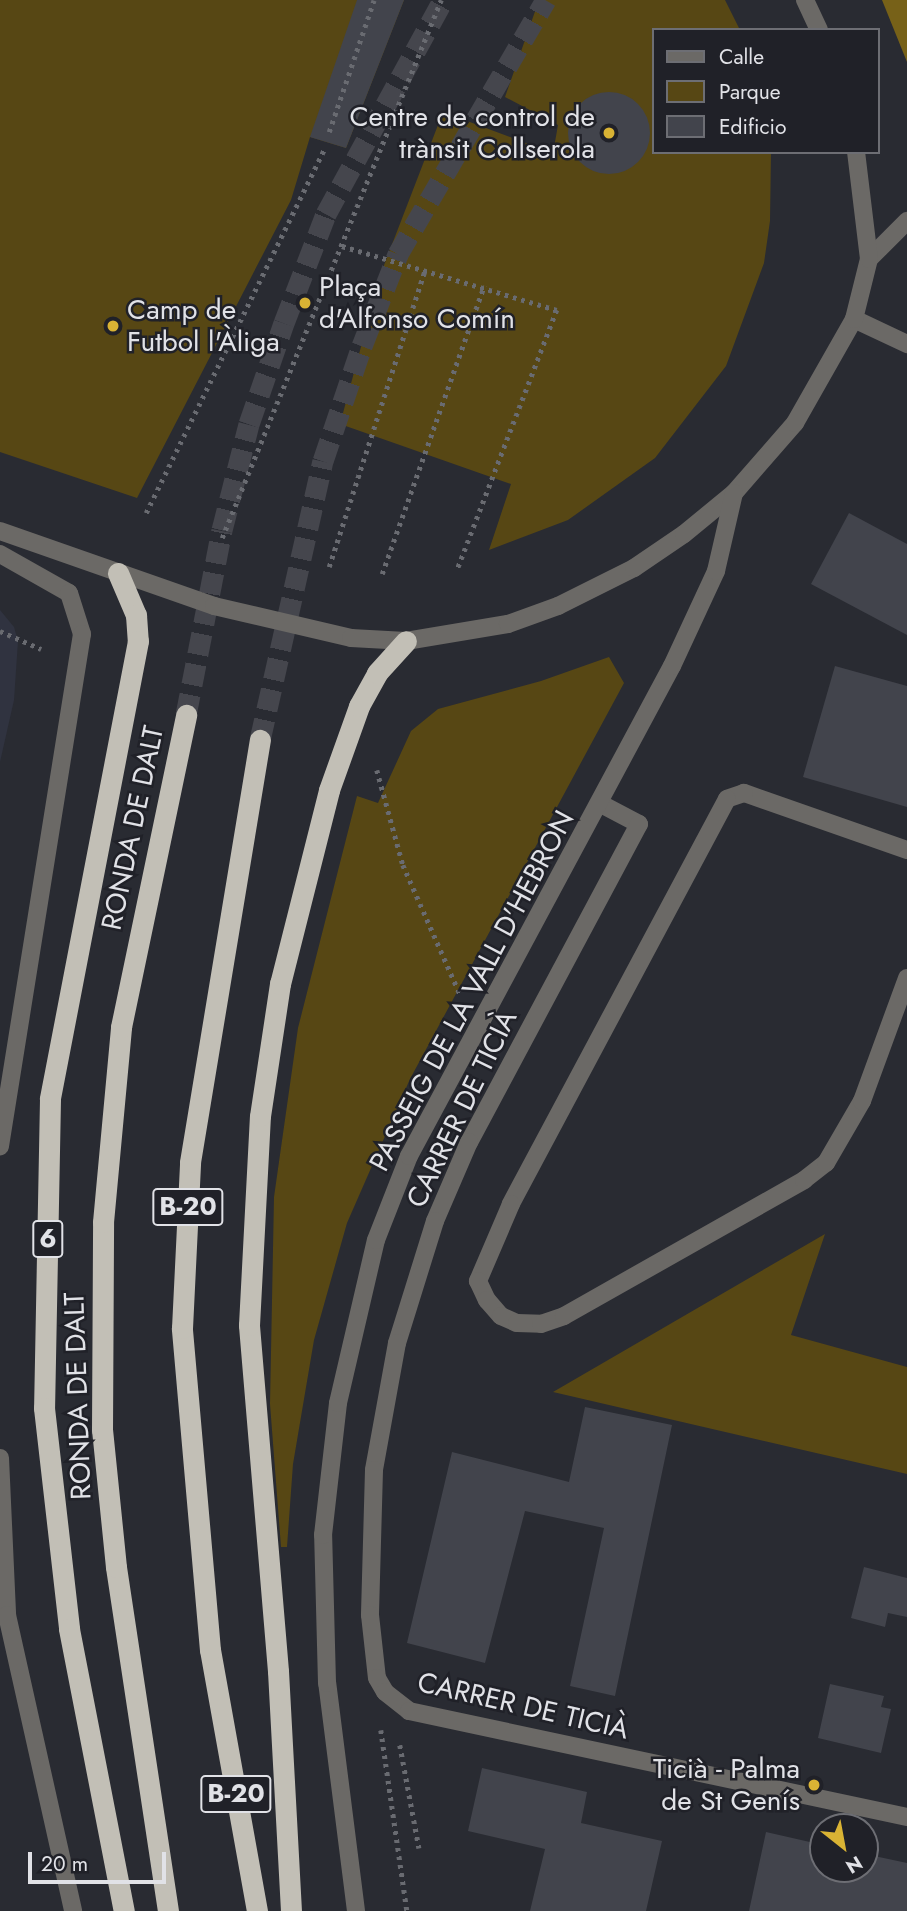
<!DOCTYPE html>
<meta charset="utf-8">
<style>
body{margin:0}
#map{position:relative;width:907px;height:1911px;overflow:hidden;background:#292b32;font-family:Jost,sans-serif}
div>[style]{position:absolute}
.built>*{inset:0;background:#303340}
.green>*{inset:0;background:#574714}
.forest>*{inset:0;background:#776118}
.building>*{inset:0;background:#42444c}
.round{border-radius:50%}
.highway-tunnel>*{height:21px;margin-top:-10.5px;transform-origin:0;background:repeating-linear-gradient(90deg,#45464d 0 21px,transparent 0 31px)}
.path>*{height:4.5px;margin-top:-2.25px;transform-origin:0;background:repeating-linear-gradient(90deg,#696b71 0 3.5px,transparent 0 8.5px)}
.minor>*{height:18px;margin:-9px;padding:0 9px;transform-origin:9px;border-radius:9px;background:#6b6966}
.highway>*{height:21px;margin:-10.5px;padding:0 10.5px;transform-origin:10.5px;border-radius:10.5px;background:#c2bfb6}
.dots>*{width:19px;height:19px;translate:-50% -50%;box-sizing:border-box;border:4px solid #202128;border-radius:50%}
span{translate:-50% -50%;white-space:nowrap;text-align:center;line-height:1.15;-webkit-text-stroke:5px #202128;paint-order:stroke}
.shield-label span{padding:2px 5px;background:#202128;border:2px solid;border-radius:5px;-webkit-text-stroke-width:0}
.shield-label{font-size:26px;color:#e1e2e7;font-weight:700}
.poi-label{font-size:28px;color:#e1e2e7}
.right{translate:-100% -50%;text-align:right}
.left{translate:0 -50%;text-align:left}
.street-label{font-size:28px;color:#e1e2e7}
.legend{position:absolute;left:652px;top:28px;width:228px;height:126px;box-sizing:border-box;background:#202128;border:2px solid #6d6e74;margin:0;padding:9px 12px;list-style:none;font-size:21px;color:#e1e2e7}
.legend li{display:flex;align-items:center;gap:14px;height:35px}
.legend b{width:35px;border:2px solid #6d6e74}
.north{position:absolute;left:809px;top:1813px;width:70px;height:70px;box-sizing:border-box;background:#202128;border:2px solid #6d6e74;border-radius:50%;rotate:149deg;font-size:19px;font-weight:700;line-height:28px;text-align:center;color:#e1e2e7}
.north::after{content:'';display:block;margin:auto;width:24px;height:32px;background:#d9b334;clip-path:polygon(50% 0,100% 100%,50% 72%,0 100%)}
.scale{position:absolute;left:28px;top:1852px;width:138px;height:32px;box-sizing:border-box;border:4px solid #e1e2e7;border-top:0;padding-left:9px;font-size:21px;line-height:24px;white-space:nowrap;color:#e1e2e7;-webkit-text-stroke:5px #202128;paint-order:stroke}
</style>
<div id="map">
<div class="built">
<div style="clip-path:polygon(0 610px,14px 627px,18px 641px,14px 700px,0 762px)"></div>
</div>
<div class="green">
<div style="clip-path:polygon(0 0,404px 0,346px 148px,310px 137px,291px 200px,137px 498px,0 452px)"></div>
<div style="clip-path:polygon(539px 0,725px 0,740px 30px,653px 30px,653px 152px,771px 152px,770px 221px,764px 263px,726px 366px,655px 458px,568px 520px,489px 550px,511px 484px,340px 424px,381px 273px,443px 112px,553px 153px,558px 125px,505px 97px)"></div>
<div style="clip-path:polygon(609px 657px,624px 683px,410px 1079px,347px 1223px,314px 1340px,293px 1464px,287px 1547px,281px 1547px,270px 1404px,274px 1197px,298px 1028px,357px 796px,378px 803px,411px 731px,438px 709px,541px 681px)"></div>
<div style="clip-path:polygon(825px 1234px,791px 1335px,907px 1367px,907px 1474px,553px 1392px)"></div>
</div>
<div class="forest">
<div style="clip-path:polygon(882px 0,907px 0,907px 62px)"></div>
</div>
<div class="building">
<div style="clip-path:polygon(357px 0,404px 0,346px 148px,310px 137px)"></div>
<div class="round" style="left:568px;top:92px;width:82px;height:82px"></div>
<div style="clip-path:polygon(849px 513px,907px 544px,907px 635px,811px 584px)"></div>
<div style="clip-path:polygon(835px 666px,907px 686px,907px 807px,803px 777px)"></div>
<div style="clip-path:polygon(585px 1407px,672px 1425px,615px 1696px,570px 1686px,604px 1528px,525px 1511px,485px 1663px,407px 1643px,452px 1452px,569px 1482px)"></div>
<div style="clip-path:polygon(864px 1567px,907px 1578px,907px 1617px,888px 1613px,885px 1627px,851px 1618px)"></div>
<div style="clip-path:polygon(830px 1684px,884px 1696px,881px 1707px,891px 1709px,881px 1753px,818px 1738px)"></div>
<div style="clip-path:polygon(482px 1768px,587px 1792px,581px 1823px,662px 1841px,646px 1911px,530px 1911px,545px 1849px,468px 1831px)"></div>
<div style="clip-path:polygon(766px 1832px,823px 1845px,823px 1869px,865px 1869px,865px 1854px,907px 1863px,907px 1911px,749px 1911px)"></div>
</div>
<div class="highway-tunnel">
<div style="left:186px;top:715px;width:188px;rotate:-79deg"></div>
<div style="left:222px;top:530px;width:109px;rotate:-75.7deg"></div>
<div style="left:249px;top:424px;width:107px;rotate:-70.9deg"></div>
<div style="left:284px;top:323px;width:117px;rotate:-68.9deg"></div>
<div style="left:326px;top:214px;width:244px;rotate:-61.3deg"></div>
<div style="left:260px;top:740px;width:286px;rotate:-77.3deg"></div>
<div style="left:323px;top:461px;width:121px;rotate:-71.3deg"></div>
<div style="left:362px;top:346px;width:99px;rotate:-68.6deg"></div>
<div style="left:398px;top:254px;width:294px;rotate:-59.8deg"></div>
</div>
<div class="path">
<div style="left:329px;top:132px;width:139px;rotate:-71.2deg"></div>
<div style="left:342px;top:246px;width:224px;rotate:16.6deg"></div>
<div style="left:557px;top:310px;width:279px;rotate:111deg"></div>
<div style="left:146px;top:513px;width:407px;rotate:-63.9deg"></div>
<div style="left:222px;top:538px;width:581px;rotate:-67.85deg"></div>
<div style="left:329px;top:567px;width:313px;rotate:-72.1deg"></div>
<div style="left:382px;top:574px;width:306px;rotate:-70.5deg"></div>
<div style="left:0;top:631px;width:45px;rotate:23.7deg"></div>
<div style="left:377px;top:770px;width:98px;rotate:74.7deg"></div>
<div style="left:403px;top:865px;width:141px;rotate:66.2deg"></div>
<div style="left:381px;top:1730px;width:183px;rotate:81.8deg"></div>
<div style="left:400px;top:1745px;width:105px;rotate:79.5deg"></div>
</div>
<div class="minor">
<div style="left:805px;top:0;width:33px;rotate:65deg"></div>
<div style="left:869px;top:259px;width:54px;rotate:-45deg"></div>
<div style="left:854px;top:319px;width:59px;rotate:25.3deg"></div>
<div style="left:0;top:531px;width:227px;rotate:19.3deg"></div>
<div style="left:214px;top:606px;width:141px;rotate:13.1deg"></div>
<div style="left:351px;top:638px;width:55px;rotate:3.1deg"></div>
<div style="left:406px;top:641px;width:103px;rotate:-9.5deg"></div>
<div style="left:508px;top:624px;width:53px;rotate:-19.8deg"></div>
<div style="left:558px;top:606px;width:85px;rotate:-26.6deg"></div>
<div style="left:634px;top:568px;width:60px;rotate:-34.2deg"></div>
<div style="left:684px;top:534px;width:65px;rotate:-39.4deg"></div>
<div style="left:734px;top:493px;width:93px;rotate:-48.9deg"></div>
<div style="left:795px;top:423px;width:120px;rotate:-60.4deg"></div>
<div style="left:854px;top:319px;width:62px;rotate:-76deg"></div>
<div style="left:869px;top:259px;width:108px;rotate:-96.9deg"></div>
<div style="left:0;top:554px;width:79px;rotate:29.5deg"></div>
<div style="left:69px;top:593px;width:43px;rotate:72.4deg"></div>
<div style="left:82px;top:634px;width:519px;rotate:99.1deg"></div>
<div style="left:601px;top:804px;width:43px;rotate:27.8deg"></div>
<div style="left:639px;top:824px;width:361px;rotate:118.1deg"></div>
<div style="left:469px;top:1142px;width:86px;rotate:113.3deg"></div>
<div style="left:435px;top:1221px;width:128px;rotate:107.3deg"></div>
<div style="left:397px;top:1343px;width:129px;rotate:100.3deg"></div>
<div style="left:374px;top:1470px;width:145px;rotate:91.6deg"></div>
<div style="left:370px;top:1615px;width:63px;rotate:83.7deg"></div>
<div style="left:377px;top:1678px;width:16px;rotate:60deg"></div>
<div style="left:385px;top:1692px;width:31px;rotate:38deg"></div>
<div style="left:409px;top:1711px;width:509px;rotate:12.02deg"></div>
<div style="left:907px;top:850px;width:173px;rotate:-160.7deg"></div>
<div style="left:744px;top:793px;width:18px;rotate:161deg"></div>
<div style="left:727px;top:799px;width:459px;rotate:118.1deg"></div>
<div style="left:511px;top:1204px;width:84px;rotate:113.2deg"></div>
<div style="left:478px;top:1281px;width:21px;rotate:65deg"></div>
<div style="left:487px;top:1300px;width:21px;rotate:49deg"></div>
<div style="left:501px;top:1316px;width:17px;rotate:24deg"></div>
<div style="left:517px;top:1323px;width:24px;rotate:2deg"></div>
<div style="left:541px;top:1324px;width:24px;rotate:-19deg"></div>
<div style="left:564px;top:1316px;width:276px;rotate:-29.5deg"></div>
<div style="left:804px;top:1180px;width:28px;rotate:-38deg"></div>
<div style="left:826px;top:1163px;width:72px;rotate:-59.9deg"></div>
<div style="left:862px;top:1101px;width:131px;rotate:-69.9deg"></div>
<div style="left:0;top:1458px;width:157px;rotate:87.4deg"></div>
<div style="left:7px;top:1615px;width:303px;rotate:77.4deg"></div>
<div style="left:356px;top:1911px;width:230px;rotate:-97.2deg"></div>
<div style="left:327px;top:1683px;width:148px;rotate:-91.5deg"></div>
<div style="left:323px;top:1535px;width:133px;rotate:-83.5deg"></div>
<div style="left:338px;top:1403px;width:167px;rotate:-76.9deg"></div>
<div style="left:376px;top:1240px;width:90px;rotate:-68.6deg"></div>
<div style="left:409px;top:1156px;width:556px;rotate:-61.78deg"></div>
<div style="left:672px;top:666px;width:105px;rotate:-65.1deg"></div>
<div style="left:716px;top:571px;width:80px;rotate:-77deg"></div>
</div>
<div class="highway">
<div style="left:118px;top:573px;width:46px;rotate:66.8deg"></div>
<div style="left:136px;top:615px;width:26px;rotate:86deg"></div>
<div style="left:138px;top:641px;width:466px;rotate:100.9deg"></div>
<div style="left:50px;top:1099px;width:309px;rotate:91.1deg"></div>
<div style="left:44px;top:1408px;width:222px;rotate:83.5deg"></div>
<div style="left:69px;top:1629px;width:287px;rotate:79deg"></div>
<div style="left:168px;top:1911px;width:348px;rotate:-98.6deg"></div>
<div style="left:116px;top:1567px;width:138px;rotate:-95.8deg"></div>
<div style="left:102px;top:1430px;width:208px;rotate:-89.7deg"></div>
<div style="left:103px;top:1222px;width:196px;rotate:-84.7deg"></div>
<div style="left:121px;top:1027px;width:319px;rotate:-78.2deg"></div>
<div style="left:257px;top:1911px;width:265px;rotate:-100.2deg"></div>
<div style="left:210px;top:1650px;width:323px;rotate:-95deg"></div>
<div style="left:182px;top:1328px;width:166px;rotate:-87.2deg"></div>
<div style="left:190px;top:1162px;width:428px;rotate:-80.6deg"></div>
<div style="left:291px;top:1911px;width:240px;rotate:-93.1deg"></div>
<div style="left:278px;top:1671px;width:347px;rotate:-94.8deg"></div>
<div style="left:249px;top:1325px;width:209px;rotate:-87deg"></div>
<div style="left:260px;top:1116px;width:134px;rotate:-81.4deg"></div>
<div style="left:280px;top:984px;width:200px;rotate:-75.8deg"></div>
<div style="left:329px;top:790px;width:89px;rotate:-70.3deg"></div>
<div style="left:359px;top:706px;width:38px;rotate:-61deg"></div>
<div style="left:377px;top:673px;width:43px;rotate:-47.8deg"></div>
</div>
<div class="dots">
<div style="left:609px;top:133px;background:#d9b334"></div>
<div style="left:305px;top:303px;background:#d9b334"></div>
<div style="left:113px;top:326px;background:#d9b334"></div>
<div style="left:814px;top:1785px;background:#d9b334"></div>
</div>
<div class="shield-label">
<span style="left:188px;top:1207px">B-20</span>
<span style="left:48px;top:1239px">6</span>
<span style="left:236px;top:1794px">B-20</span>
</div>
<div class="poi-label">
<span class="right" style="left:595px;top:133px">Centre de control de<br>trànsit Collserola</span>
<span class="left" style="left:319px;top:303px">Plaça<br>d'Alfonso Comín</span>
<span class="left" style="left:127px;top:326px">Camp de<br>Futbol l'Àliga</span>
<span class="right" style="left:800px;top:1785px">Ticià - Palma<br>de St Genís</span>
</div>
<div class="street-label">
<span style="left:133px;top:828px;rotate:-78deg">RONDA DE DALT</span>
<span style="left:472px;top:991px;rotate:-62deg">PASSEIG DE LA VALL D'HEBRON</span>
<span style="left:462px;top:1109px;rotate:-64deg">CARRER DE TICIÀ</span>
<span style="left:78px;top:1396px;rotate:-92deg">RONDA DE DALT</span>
<span style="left:523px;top:1706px;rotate:13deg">CARRER DE TICIÀ</span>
</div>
<ul class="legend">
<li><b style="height:9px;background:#6b6966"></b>Calle</li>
<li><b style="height:19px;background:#574714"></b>Parque</li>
<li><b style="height:19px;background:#42444c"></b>Edificio</li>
</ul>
<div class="north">N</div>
<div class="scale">20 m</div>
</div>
